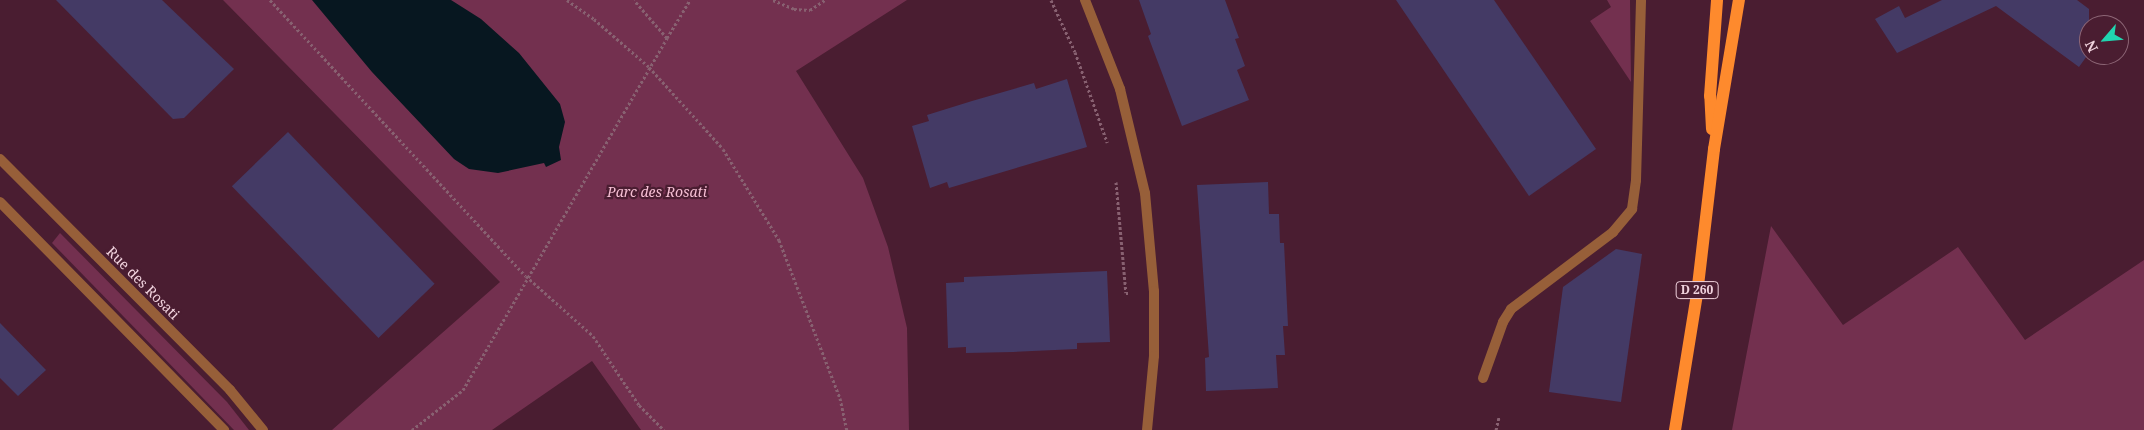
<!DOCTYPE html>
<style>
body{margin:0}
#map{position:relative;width:2144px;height:430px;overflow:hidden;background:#4a1d31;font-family:"Noto Serif",serif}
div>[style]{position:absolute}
.green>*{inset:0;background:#73304f}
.water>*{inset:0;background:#071720}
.building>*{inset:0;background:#443a65;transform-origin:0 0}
.path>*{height:3px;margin-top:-1.5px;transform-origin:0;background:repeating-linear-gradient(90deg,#886171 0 2.5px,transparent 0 5px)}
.service>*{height:10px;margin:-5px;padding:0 5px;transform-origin:5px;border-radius:5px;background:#975f39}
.minor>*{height:10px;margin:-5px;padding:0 5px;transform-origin:5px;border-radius:5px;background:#975f39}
.primary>*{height:12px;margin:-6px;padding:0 6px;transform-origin:6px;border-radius:6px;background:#fe8a2d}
span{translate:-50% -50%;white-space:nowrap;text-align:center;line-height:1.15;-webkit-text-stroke:4.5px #4a1d31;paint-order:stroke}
.shield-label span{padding:1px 4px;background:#4a1d31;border:1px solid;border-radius:4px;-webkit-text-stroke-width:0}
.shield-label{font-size:12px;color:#f1d3de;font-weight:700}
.park-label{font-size:14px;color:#f5bed3;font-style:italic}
.street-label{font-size:14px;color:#f1d3de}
.north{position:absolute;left:2079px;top:15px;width:50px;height:50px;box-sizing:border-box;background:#4a1d31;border:1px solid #8d6676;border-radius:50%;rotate:243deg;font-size:14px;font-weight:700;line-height:20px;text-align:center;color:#f1d3de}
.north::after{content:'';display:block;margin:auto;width:18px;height:22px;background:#20d5b0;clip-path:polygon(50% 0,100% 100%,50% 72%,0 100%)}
</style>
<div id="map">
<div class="green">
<div style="clip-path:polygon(223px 0,907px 0,796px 71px,863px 178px,888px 247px,907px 328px,909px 430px,641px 430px,592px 361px,492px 430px,332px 430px,500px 282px)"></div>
<div style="clip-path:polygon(1607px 0,1630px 0,1631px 82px,1590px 21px,1611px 7px)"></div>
<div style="clip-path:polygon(1771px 226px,1843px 325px,1958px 247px,2025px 340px,2144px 260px,2144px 430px,1732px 430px)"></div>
<div style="clip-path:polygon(60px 233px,227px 402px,249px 430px,234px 430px,52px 243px)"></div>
</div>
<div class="water">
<div style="clip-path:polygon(312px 0,451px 0,481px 19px,519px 53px,560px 104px,565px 122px,559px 147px,561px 160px,546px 167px,544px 163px,498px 173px,469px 169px,454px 159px,372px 72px)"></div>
</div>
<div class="building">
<div style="clip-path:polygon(56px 0,162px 0,234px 69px,184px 118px,173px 119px)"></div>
<div style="clip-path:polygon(1139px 0,1225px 0,1239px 38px,1235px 39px,1245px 66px,1237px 70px,1249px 100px,1182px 126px,1148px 36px,1151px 34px)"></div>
<div style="clip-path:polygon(1396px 0,1494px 0,1596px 149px,1529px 196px)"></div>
<div style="clip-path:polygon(1942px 0,2077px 0,2089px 9px,2089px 53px,2079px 67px,1996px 6px,1897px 53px,1875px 19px,1899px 6px,1905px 18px)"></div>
<div style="clip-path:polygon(1067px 79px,1087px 147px,949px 188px,947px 182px,930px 188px,912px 126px,929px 121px,927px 115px,972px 101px,1034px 83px,1036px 89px)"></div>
<div style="left:288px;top:132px;width:211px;height:78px;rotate:46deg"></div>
<div style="clip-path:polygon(1268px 182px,1269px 214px,1279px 214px,1280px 243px,1284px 243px,1288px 326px,1283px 326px,1285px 355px,1276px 355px,1278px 388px,1206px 391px,1205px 358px,1209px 357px,1197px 185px)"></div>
<div style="clip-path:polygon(1616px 249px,1642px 254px,1621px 402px,1549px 392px,1563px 287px)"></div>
<div style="clip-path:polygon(1107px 271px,1110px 342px,1077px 343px,1077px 349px,1013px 352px,966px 353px,966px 347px,948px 348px,946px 283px,964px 282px,964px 277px)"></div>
<div style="clip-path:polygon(0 323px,46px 370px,18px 396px,0 378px)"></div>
</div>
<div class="path">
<div style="left:270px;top:0;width:376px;rotate:47.2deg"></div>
<div style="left:526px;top:276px;width:90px;rotate:41.8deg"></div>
<div style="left:593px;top:336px;width:83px;rotate:56.3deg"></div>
<div style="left:639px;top:405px;width:35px;rotate:45deg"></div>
<div style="left:567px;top:0;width:33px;rotate:35deg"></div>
<div style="left:594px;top:19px;width:73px;rotate:41.1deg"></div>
<div style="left:649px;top:67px;width:110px;rotate:47.9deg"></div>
<div style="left:723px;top:149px;width:107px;rotate:58.4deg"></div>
<div style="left:779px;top:240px;width:169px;rotate:68.9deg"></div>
<div style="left:840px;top:398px;width:33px;rotate:78deg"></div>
<div style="left:773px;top:0;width:23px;rotate:23deg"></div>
<div style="left:794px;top:9px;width:16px;rotate:4deg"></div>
<div style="left:810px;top:10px;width:18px;rotate:-34deg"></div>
<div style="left:1051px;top:0;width:57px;rotate:65.2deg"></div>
<div style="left:1075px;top:52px;width:96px;rotate:70.4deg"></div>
<div style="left:667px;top:38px;width:44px;rotate:-58.8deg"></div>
<div style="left:1116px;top:182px;width:111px;rotate:84.9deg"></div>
<div style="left:1126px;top:293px;width:5px"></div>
<div style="left:412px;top:430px;width:65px;rotate:-38.1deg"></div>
<div style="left:463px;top:390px;width:407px;rotate:-59.9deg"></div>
<div style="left:667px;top:38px;width:50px;rotate:-131deg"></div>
<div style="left:1496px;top:430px;width:13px;rotate:-77deg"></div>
</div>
<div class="service">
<div style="left:1085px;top:0;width:96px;rotate:68.5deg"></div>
<div style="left:1120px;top:89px;width:107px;rotate:76.5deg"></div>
<div style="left:1145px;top:193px;width:98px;rotate:84.8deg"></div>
<div style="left:1154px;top:291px;width:65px;rotate:90deg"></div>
<div style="left:1154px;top:356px;width:74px;rotate:95.4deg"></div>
<div style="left:1483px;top:378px;width:59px;rotate:-70.3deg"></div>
<div style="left:1503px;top:322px;width:15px;rotate:-58deg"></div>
<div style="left:1511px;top:309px;width:128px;rotate:-37deg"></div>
<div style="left:1613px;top:232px;width:30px;rotate:-50deg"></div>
<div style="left:1632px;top:209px;width:29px;rotate:-82deg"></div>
<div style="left:1636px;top:180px;width:180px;rotate:-88.4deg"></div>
</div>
<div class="minor">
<div style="left:0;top:159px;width:326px;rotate:45.1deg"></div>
<div style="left:230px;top:390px;width:52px;rotate:50.5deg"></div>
<div style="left:0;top:202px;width:320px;rotate:45.5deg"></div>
</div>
<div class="primary">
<div style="left:1712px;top:129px;width:33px;rotate:-93deg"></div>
<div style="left:1710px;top:96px;width:96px;rotate:-85.8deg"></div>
<div style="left:1675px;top:430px;width:138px;rotate:-80.8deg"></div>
<div style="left:1697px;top:294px;width:146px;rotate:-83.3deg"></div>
<div style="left:1714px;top:149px;width:151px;rotate:-80.5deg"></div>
</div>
<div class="shield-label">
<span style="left:1697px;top:290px">D 260</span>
</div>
<div class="park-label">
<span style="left:657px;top:192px">Parc des Rosati</span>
</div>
<div class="street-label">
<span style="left:143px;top:283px;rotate:45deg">Rue des Rosati</span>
</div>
<div class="north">N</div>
</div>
